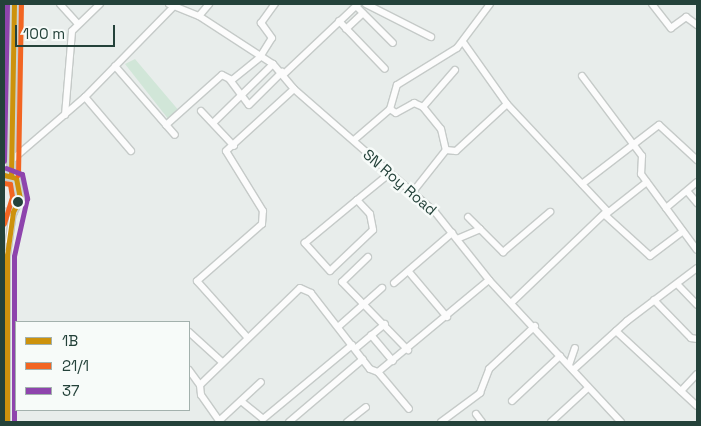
<!DOCTYPE html>
<style>
body{margin:0}
#map{position:relative;width:701px;height:426px;overflow:hidden;background:#e8edeb;font-family:"Space Grotesk",sans-serif}
div>[style]{position:absolute}
.green>*{inset:0;background:#d1e6d8}
.roads{filter:drop-shadow(1px 0 #c5cac8) drop-shadow(-1px 0 #c5cac8) drop-shadow(0 1px #c5cac8) drop-shadow(0 -1px #c5cac8)}
.minor>*{height:6px;margin:-3px;padding:0 3px;transform-origin:3px;border-radius:3px;background:#fcfcfc}
.major>*{height:8px;margin:-4px;padding:0 4px;transform-origin:4px;border-radius:4px;background:#cfd7d5}
.bus-1>*{height:5px;margin:-2.5px;padding:0 2.5px;transform-origin:2.5px;border-radius:2.5px;background:#cd920c}
.bus-2>*{height:5px;margin:-2.5px;padding:0 2.5px;transform-origin:2.5px;border-radius:2.5px;background:#f26522}
.bus-3>*{height:5px;margin:-2.5px;padding:0 2.5px;transform-origin:2.5px;border-radius:2.5px;background:#8e44ad}
.dots>*{width:14px;height:14px;translate:-50% -50%;box-sizing:border-box;border:2px solid #f7fbf9;border-radius:50%}
span{translate:-50% -50%;white-space:nowrap;text-align:center;line-height:1.15;-webkit-text-stroke:5px #f7fbf9;paint-order:stroke}
.street-label{font-size:15px;color:#24423a}
.frame{position:absolute;inset:0;border:5px solid #24423a;pointer-events:none}
.legend{position:absolute;left:15px;top:321px;width:175px;height:90px;box-sizing:border-box;background:#f7fbf9;border:1px solid #a3b1ad;margin:0;padding:6px 9px;list-style:none;font-size:15px;color:#24423a}
.legend li{display:flex;align-items:center;gap:10px;height:25px}
.legend b{width:25px;border:1px solid #a3b1ad}
.scale{position:absolute;left:15px;top:25px;width:100px;height:22px;box-sizing:border-box;border:2px solid #24423a;border-top:0;padding-left:6px;font-size:15px;line-height:18px;white-space:nowrap;color:#24423a;-webkit-text-stroke:4px #f7fbf9;paint-order:stroke}
</style>
<div id="map">
<div class="green">
<div style="clip-path:polygon(135px 59px,180px 112px,169px 120px,125px 64px)"></div>
</div>
<div class="roads">
<div class="minor">
<div style="left:60px;top:4px;width:25px;rotate:48deg"></div>
<div style="left:169px;top:4px;width:32px;rotate:22deg"></div>
<div style="left:199px;top:16px;width:88px;rotate:33deg"></div>
<div style="left:273px;top:64px;width:33px;rotate:50deg"></div>
<div style="left:294px;top:89px;width:187px;rotate:41.1deg"></div>
<div style="left:435px;top:212px;width:87px;rotate:51.5deg"></div>
<div style="left:489px;top:280px;width:194px;rotate:47.1deg"></div>
<div style="left:366px;top:4px;width:73px;rotate:26.9deg"></div>
<div style="left:652px;top:4px;width:31px;rotate:52deg"></div>
<div style="left:671px;top:28px;width:19px;rotate:-36deg"></div>
<div style="left:686px;top:17px;width:14px;rotate:36deg"></div>
<div style="left:356px;top:6px;width:52px;rotate:45deg"></div>
<div style="left:199px;top:16px;width:16px;rotate:-50deg"></div>
<div style="left:339px;top:21px;width:66px;rotate:46.2deg"></div>
<div style="left:346px;top:29px;width:23px;rotate:-43deg"></div>
<div style="left:463px;top:42px;width:76px;rotate:54.6deg"></div>
<div style="left:115px;top:66px;width:91px;rotate:49deg"></div>
<div style="left:455px;top:70px;width:49px;rotate:130.9deg"></div>
<div style="left:423px;top:107px;width:28px;rotate:51deg"></div>
<div style="left:441px;top:129px;width:22px;rotate:77deg"></div>
<div style="left:446px;top:150px;width:10px;rotate:6deg"></div>
<div style="left:456px;top:151px;width:69px;rotate:-42.7deg"></div>
<div style="left:507px;top:104px;width:146px;rotate:46.9deg"></div>
<div style="left:607px;top:211px;width:130px;rotate:136.2deg"></div>
<div style="left:284px;top:74px;width:102px;rotate:-43.4deg"></div>
<div style="left:582px;top:76px;width:100px;rotate:53.1deg"></div>
<div style="left:642px;top:156px;width:18px;rotate:93deg"></div>
<div style="left:641px;top:174px;width:94px;rotate:53.6deg"></div>
<div style="left:230px;top:80px;width:31px;rotate:53deg"></div>
<div style="left:249px;top:105px;width:47px;rotate:-45deg"></div>
<div style="left:85px;top:97px;width:71px;rotate:49.6deg"></div>
<div style="left:390px;top:109px;width:7px;rotate:34deg"></div>
<div style="left:396px;top:113px;width:21px;rotate:-29deg"></div>
<div style="left:414px;top:103px;width:10px;rotate:24deg"></div>
<div style="left:201px;top:111px;width:48px;rotate:46.7deg"></div>
<div style="left:65px;top:115px;width:84px;rotate:-85.2deg"></div>
<div style="left:72px;top:31px;width:39px;rotate:-44deg"></div>
<div style="left:213px;top:123px;width:84px;rotate:-44.5deg"></div>
<div style="left:166px;top:125px;width:75px;rotate:-41.8deg"></div>
<div style="left:222px;top:75px;width:11px;rotate:27deg"></div>
<div style="left:232px;top:80px;width:36px;rotate:-39deg"></div>
<div style="left:260px;top:57px;width:22px;rotate:-58deg"></div>
<div style="left:272px;top:38px;width:19px;rotate:-126deg"></div>
<div style="left:261px;top:23px;width:24px;rotate:-54deg"></div>
<div style="left:354px;top:140px;width:48px;rotate:-40.7deg"></div>
<div style="left:390px;top:109px;width:25px;rotate:-74deg"></div>
<div style="left:397px;top:85px;width:70px;rotate:-31.7deg"></div>
<div style="left:457px;top:48px;width:55px;rotate:-53.1deg"></div>
<div style="left:13px;top:159px;width:95px;rotate:-40.7deg"></div>
<div style="left:85px;top:97px;width:126px;rotate:-45.6deg"></div>
<div style="left:582px;top:184px;width:97px;rotate:-37.5deg"></div>
<div style="left:659px;top:125px;width:52px;rotate:42.6deg"></div>
<div style="left:687px;top:191px;width:16px;rotate:50deg"></div>
<div style="left:412px;top:193px;width:55px;rotate:-51.7deg"></div>
<div style="left:357px;top:200px;width:19px;rotate:47deg"></div>
<div style="left:370px;top:214px;width:16px;rotate:79deg"></div>
<div style="left:373px;top:230px;width:59px;rotate:136.4deg"></div>
<div style="left:330px;top:271px;width:38px;rotate:-132deg"></div>
<div style="left:305px;top:243px;width:67px;rotate:-39.6deg"></div>
<div style="left:357px;top:200px;width:41px;rotate:-39.1deg"></div>
<div style="left:666px;top:208px;width:40px;rotate:-40deg"></div>
<div style="left:605px;top:215px;width:61px;rotate:42.3deg"></div>
<div style="left:650px;top:256px;width:41px;rotate:-37.1deg"></div>
<div style="left:605px;top:215px;width:53px;rotate:-38.2deg"></div>
<div style="left:468px;top:217px;width:17px;rotate:45deg"></div>
<div style="left:457px;top:239px;width:25px;rotate:-23deg"></div>
<div style="left:480px;top:229px;width:33px;rotate:45deg"></div>
<div style="left:503px;top:252px;width:62px;rotate:-40.4deg"></div>
<div style="left:368px;top:257px;width:36px;rotate:136deg"></div>
<div style="left:342px;top:282px;width:95px;rotate:45.9deg"></div>
<div style="left:409px;top:272px;width:59px;rotate:49.8deg"></div>
<div style="left:394px;top:283px;width:77px;rotate:-40.8deg"></div>
<div style="left:677px;top:284px;width:29px;rotate:46deg"></div>
<div style="left:654px;top:300px;width:53px;rotate:45.8deg"></div>
<div style="left:691px;top:338px;width:6px;rotate:9deg"></div>
<div style="left:338px;top:327px;width:59px;rotate:-41.6deg"></div>
<div style="left:616px;top:331px;width:110px;rotate:42.8deg"></div>
<div style="left:189px;top:332px;width:45px;rotate:42.3deg"></div>
<div style="left:371px;top:335px;width:34px;rotate:50deg"></div>
<div style="left:247px;top:337px;width:75px;rotate:-131.8deg"></div>
<div style="left:197px;top:281px;width:86px;rotate:-41.2deg"></div>
<div style="left:262px;top:224px;width:13px;rotate:-86deg"></div>
<div style="left:263px;top:211px;width:70px;rotate:-121.7deg"></div>
<div style="left:226px;top:151px;width:92px;rotate:-42.4deg"></div>
<div style="left:355px;top:349px;width:39px;rotate:-40deg"></div>
<div style="left:569px;top:365px;width:18px;rotate:-71deg"></div>
<div style="left:189px;top:370px;width:19px;rotate:54deg"></div>
<div style="left:573px;top:370px;width:73px;rotate:-42.2deg"></div>
<div style="left:627px;top:321px;width:88px;rotate:-37.1deg"></div>
<div style="left:378px;top:372px;width:48px;rotate:50deg"></div>
<div style="left:681px;top:391px;width:23px;rotate:-47deg"></div>
<div style="left:241px;top:401px;width:28px;rotate:39deg"></div>
<div style="left:263px;top:419px;width:116px;rotate:-39.7deg"></div>
<div style="left:512px;top:401px;width:66px;rotate:-43.2deg"></div>
<div style="left:476px;top:414px;width:10px;rotate:53deg"></div>
<div style="left:219px;top:421px;width:57px;rotate:-42.9deg"></div>
<div style="left:7px;top:422px;width:167px;rotate:-90deg"></div>
<div style="left:7px;top:255px;width:43px;rotate:-82.1deg"></div>
<div style="left:220px;top:422px;width:33px;rotate:-125deg"></div>
<div style="left:201px;top:395px;width:10px;rotate:-96deg"></div>
<div style="left:200px;top:385px;width:139px;rotate:-44.1deg"></div>
<div style="left:300px;top:288px;width:12px;rotate:24deg"></div>
<div style="left:311px;top:293px;width:96px;rotate:52.2deg"></div>
<div style="left:370px;top:369px;width:9px;rotate:21deg"></div>
<div style="left:378px;top:372px;width:144px;rotate:-39.7deg"></div>
<div style="left:289px;top:422px;width:97px;rotate:-40.4deg"></div>
<div style="left:347px;top:422px;width:24px;rotate:-38deg"></div>
<div style="left:441px;top:422px;width:49px;rotate:-36.6deg"></div>
<div style="left:480px;top:393px;width:26px;rotate:-69deg"></div>
<div style="left:489px;top:369px;width:63px;rotate:-43.1deg"></div>
<div style="left:551px;top:422px;width:50px;rotate:-42.6deg"></div>
</div>
<div class="major">
<div style="left:4px;top:175px;width:12px;rotate:14deg"></div>
<div style="left:16px;top:178px;width:20px;rotate:79deg"></div>
<div style="left:20px;top:198px;width:16px;rotate:117deg"></div>
<div style="left:13px;top:212px;width:9px;rotate:174deg"></div>
<div style="left:11px;top:175px;width:171px;rotate:-89deg"></div>
<div style="left:4px;top:246px;width:1px;rotate:45deg"></div>
</div>
</div>
<div class="bus-1">
<div style="left:4px;top:175px;width:12px;rotate:14deg"></div>
<div style="left:16px;top:178px;width:20px;rotate:79deg"></div>
<div style="left:20px;top:198px;width:16px;rotate:117deg"></div>
<div style="left:13px;top:212px;width:43px;rotate:97.9deg"></div>
<div style="left:7px;top:255px;width:167px;rotate:90deg"></div>
<div style="left:11px;top:175px;width:171px;rotate:-89deg"></div>
</div>
<div class="bus-2">
<div style="left:18px;top:175px;width:171px;rotate:-89deg"></div>
<div style="left:4px;top:183px;width:6px;rotate:9deg"></div>
<div style="left:10px;top:184px;width:13px;rotate:81deg"></div>
<div style="left:12px;top:197px;width:28px;rotate:107deg"></div>
</div>
<div class="bus-3">
<div style="left:4px;top:161px;width:157px;rotate:-88.9deg"></div>
<div style="left:6px;top:168px;width:17px;rotate:21deg"></div>
<div style="left:22px;top:174px;width:25px;rotate:78deg"></div>
<div style="left:27px;top:198px;width:59px;rotate:102.6deg"></div>
<div style="left:14px;top:256px;width:166px;rotate:90deg"></div>
</div>
<div class="dots">
<div style="left:18px;top:202px;background:#24423a"></div>
</div>
<div class="street-label">
<span style="left:400px;top:182px;rotate:41deg">SN Roy Road</span>
</div>
<div class="frame"></div>
<ul class="legend">
<li><b style="height:6px;background:#cd920c"></b>1B</li>
<li><b style="height:6px;background:#f26522"></b>21/1</li>
<li><b style="height:6px;background:#8e44ad"></b>37</li>
</ul>
<div class="scale">100 m</div>
</div>
